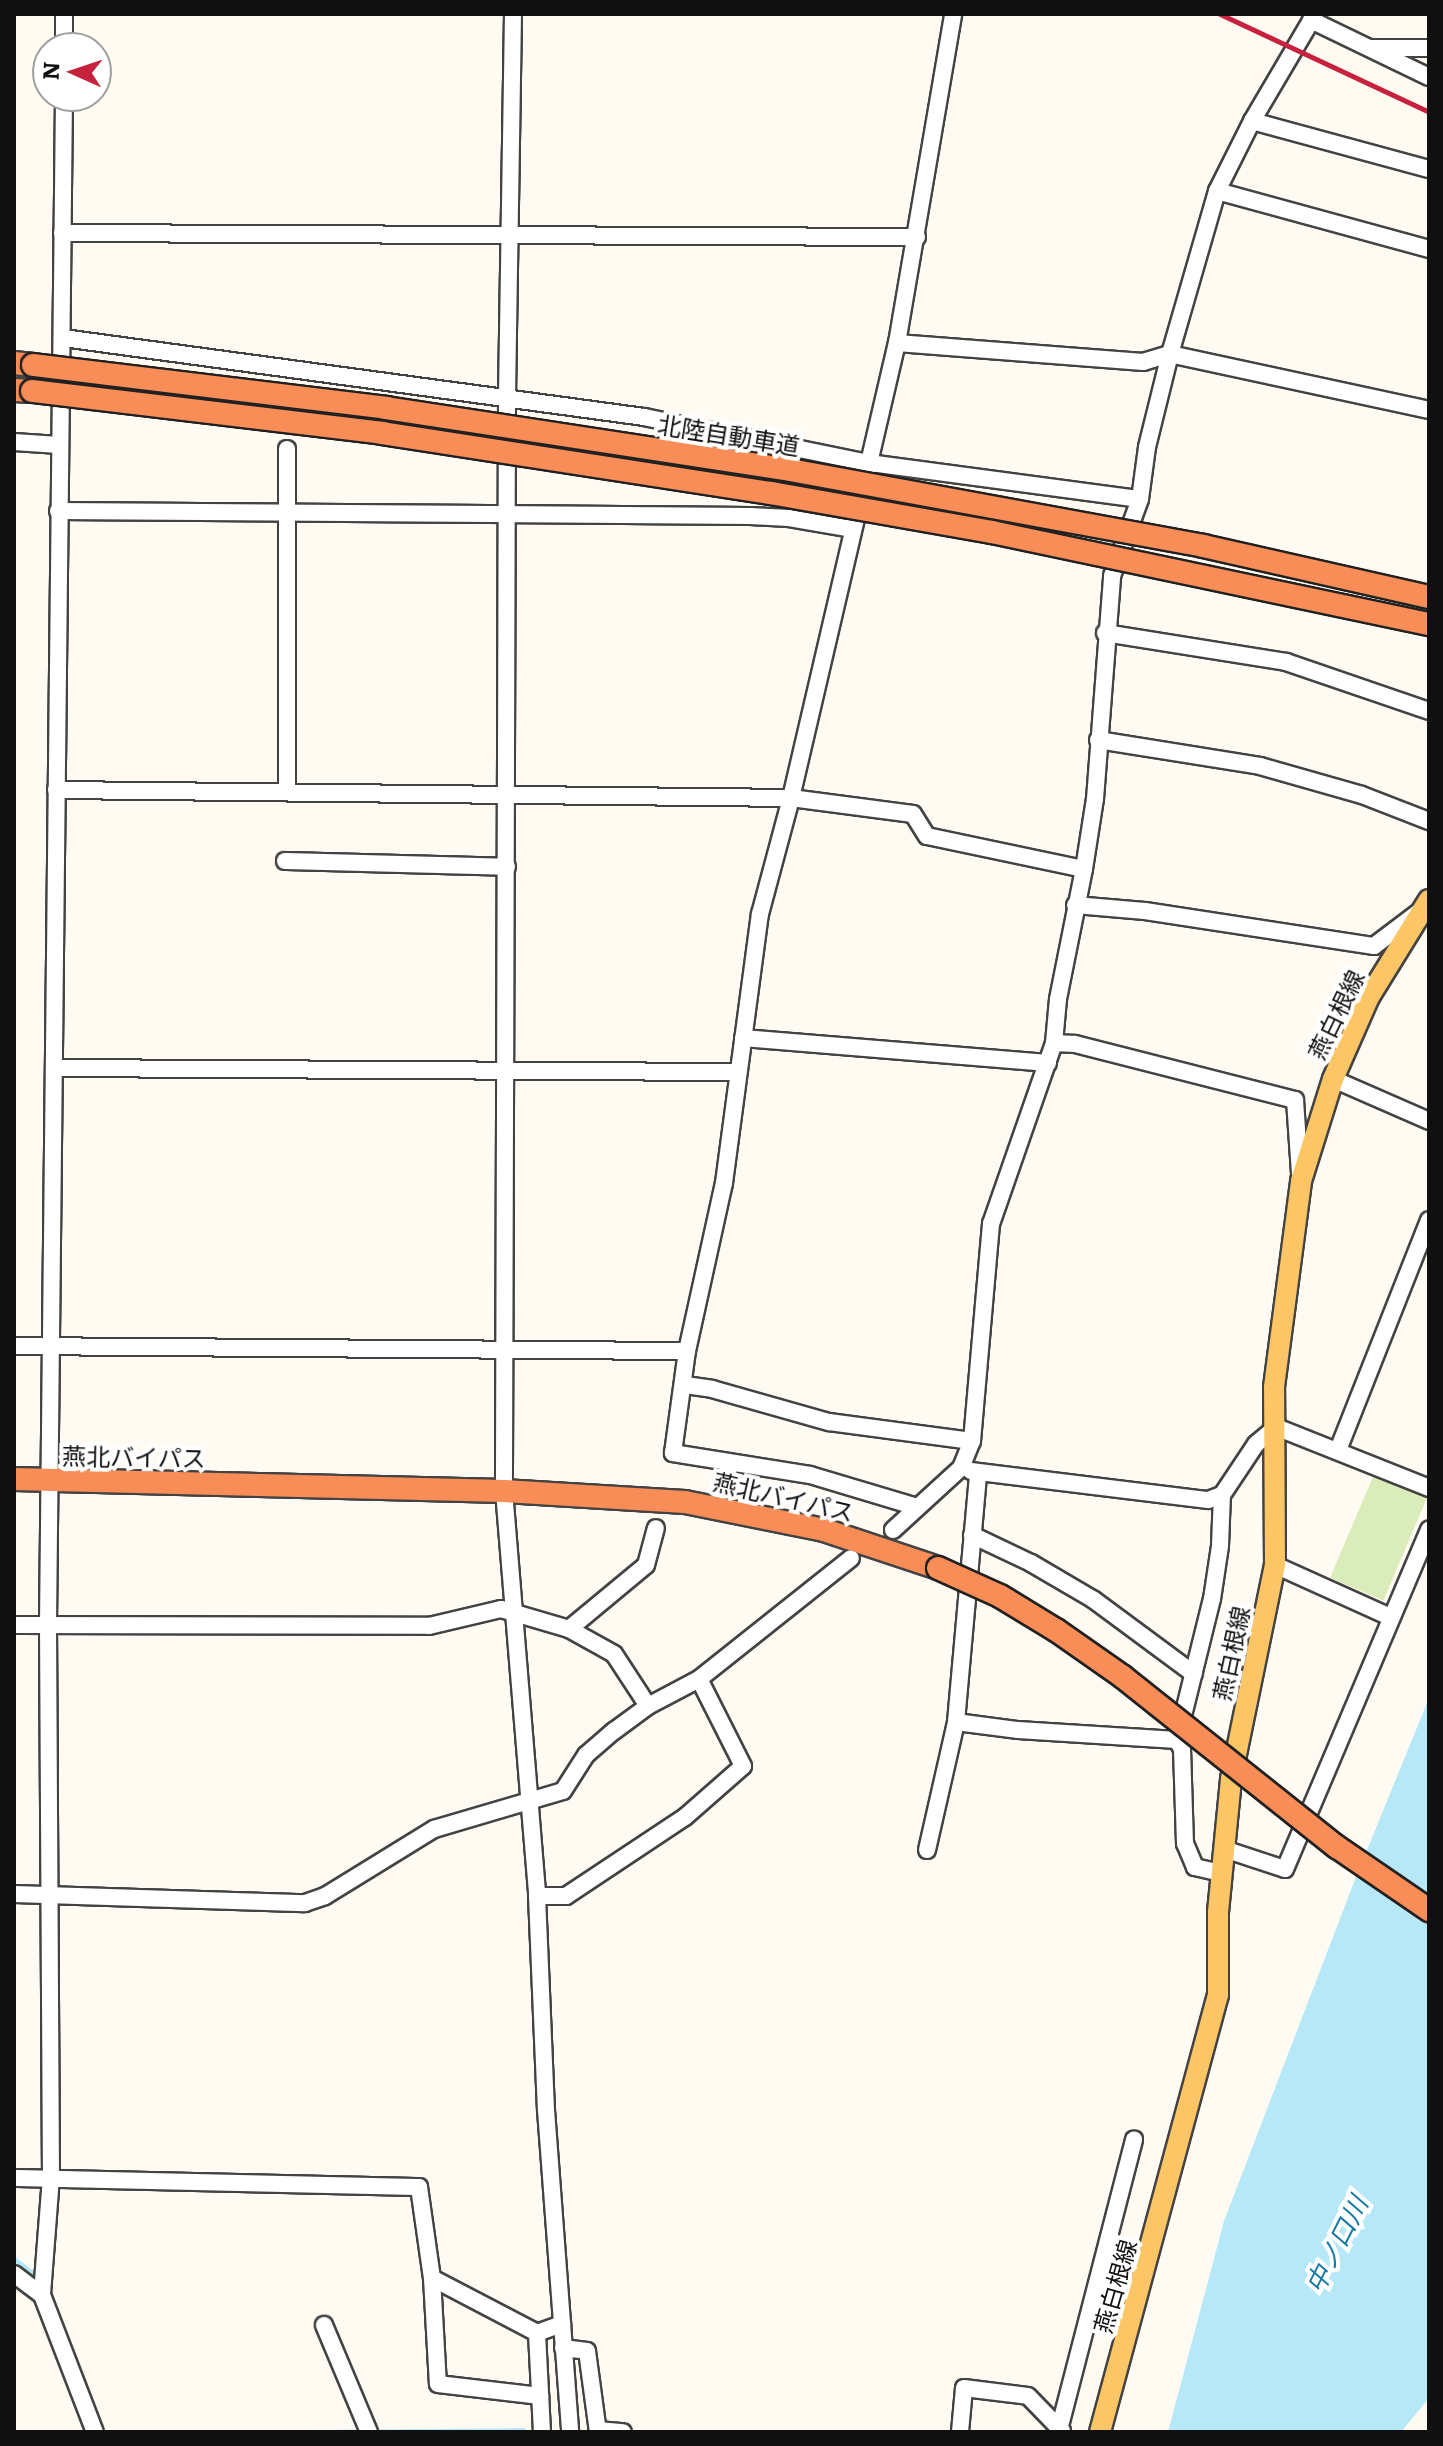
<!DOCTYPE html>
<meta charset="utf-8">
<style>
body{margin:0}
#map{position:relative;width:1443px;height:2446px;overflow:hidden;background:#fffbf3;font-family:Literata,"Noto Sans JP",serif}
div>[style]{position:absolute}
.green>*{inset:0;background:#daecba;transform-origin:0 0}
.water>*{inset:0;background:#b6e8f8}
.stream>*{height:5px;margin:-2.5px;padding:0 2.5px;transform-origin:2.5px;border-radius:2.5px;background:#b6e8f8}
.roads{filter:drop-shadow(2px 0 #434343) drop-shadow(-2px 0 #434343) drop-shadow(0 2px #434343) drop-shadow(0 -2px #434343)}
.minor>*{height:16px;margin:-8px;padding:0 8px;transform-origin:8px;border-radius:8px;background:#fff}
.major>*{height:20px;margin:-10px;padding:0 10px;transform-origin:10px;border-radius:10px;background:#fcc566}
.highway>*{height:22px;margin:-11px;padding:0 11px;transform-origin:11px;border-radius:11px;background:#f88d57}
.rail>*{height:5px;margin:-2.5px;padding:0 2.5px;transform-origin:2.5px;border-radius:2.5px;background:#c6223e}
.bridges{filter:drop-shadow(2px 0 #212121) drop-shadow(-2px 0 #212121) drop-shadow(0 2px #212121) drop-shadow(0 -2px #212121)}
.highway-bridge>*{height:22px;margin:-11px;padding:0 11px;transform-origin:11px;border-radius:11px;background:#f88d57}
span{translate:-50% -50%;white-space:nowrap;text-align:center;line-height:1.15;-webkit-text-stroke:8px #fff;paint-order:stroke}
.street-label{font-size:24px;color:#101010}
.water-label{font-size:26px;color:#1379a7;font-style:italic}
.frame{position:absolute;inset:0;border:16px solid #101010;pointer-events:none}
.north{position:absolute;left:32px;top:32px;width:80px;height:80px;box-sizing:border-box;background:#fff;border:2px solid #9f9f9f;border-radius:50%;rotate:273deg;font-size:22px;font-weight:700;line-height:32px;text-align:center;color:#101010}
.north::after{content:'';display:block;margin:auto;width:28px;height:36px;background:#c6223e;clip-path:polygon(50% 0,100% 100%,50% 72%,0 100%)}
</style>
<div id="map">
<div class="green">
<div style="left:1375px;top:1472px;width:58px;height:115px;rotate:23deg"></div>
</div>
<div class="water">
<div style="clip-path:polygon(1429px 1698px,1429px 2398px,1401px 2432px,1168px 2432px,1224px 2221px,1356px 1877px)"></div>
</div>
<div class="stream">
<div style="left:14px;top:2259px;width:25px;rotate:37deg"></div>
<div style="left:304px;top:2432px;width:219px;rotate:-0.5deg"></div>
</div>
<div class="roads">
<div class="minor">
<div style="left:513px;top:14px;width:384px;rotate:90.9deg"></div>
<div style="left:507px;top:398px;width:1093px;rotate:90.16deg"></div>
<div style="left:504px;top:1491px;width:406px;rotate:85.3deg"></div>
<div style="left:537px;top:1896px;width:214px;rotate:87.6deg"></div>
<div style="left:546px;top:2110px;width:323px;rotate:85.7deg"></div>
<div style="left:1311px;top:20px;width:131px;rotate:25.8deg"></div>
<div style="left:64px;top:48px;width:34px;rotate:-90deg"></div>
<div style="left:1371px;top:48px;width:58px"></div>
<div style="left:64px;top:96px;width:1529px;rotate:90.6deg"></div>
<div style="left:48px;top:1625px;width:552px;rotate:89.69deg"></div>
<div style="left:51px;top:2177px;width:118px;rotate:94.4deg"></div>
<div style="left:42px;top:2295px;width:147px;rotate:68.9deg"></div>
<div style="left:1252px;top:121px;width:183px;rotate:15.2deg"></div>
<div style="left:1217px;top:191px;width:220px;rotate:15.3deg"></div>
<div style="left:62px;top:233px;width:855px;rotate:0.27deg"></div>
<div style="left:63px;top:338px;width:586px;rotate:7.74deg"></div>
<div style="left:644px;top:417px;width:230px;rotate:11.6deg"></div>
<div style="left:869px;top:463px;width:273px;rotate:7.6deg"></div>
<div style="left:897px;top:343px;width:247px;rotate:4.4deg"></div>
<div style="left:1143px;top:362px;width:28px;rotate:-17deg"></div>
<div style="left:1170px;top:354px;width:265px;rotate:12.2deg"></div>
<div style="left:14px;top:442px;width:45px;rotate:3.8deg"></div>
<div style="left:58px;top:511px;width:692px;rotate:0.41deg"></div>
<div style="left:750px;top:516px;width:39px;rotate:3deg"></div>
<div style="left:789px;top:518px;width:65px;rotate:9.8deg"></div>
<div style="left:1105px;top:633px;width:183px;rotate:9.1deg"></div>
<div style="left:1286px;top:662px;width:151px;rotate:18.9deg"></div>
<div style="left:1098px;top:740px;width:164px;rotate:9.1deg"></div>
<div style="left:1260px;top:766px;width:106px;rotate:15.9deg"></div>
<div style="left:1362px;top:795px;width:72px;rotate:21.2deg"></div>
<div style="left:56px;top:790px;width:735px;rotate:0.62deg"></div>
<div style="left:791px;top:798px;width:123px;rotate:7.5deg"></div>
<div style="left:913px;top:814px;width:26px;rotate:58deg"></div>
<div style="left:927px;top:836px;width:160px;rotate:11.9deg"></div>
<div style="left:287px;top:791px;width:342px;rotate:-90deg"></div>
<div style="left:285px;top:861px;width:222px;rotate:1.5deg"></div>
<div style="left:1075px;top:905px;width:70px;rotate:4.9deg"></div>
<div style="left:1145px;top:911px;width:232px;rotate:8.7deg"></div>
<div style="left:1374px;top:946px;width:56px;rotate:-37.1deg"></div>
<div style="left:743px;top:1038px;width:306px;rotate:4.7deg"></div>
<div style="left:1054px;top:1043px;width:21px;rotate:3deg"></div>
<div style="left:1075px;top:1044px;width:227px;rotate:14.3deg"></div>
<div style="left:1295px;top:1100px;width:74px;rotate:86.1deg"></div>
<div style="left:54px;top:1068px;width:684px;rotate:0.34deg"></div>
<div style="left:1333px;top:1079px;width:105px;rotate:23.6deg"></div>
<div style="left:14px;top:1346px;width:673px;rotate:0.43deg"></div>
<div style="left:685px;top:1385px;width:27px;rotate:8deg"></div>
<div style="left:712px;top:1389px;width:122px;rotate:15.8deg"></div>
<div style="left:829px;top:1422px;width:144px;rotate:7.6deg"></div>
<div style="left:1338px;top:1450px;width:247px;rotate:-68.4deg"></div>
<div style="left:971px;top:1471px;width:239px;rotate:7deg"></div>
<div style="left:1208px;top:1500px;width:15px;rotate:-20deg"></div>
<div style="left:917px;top:1507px;width:112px;rotate:-163.3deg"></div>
<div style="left:810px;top:1475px;width:139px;rotate:-170.9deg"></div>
<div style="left:673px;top:1453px;width:103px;rotate:-82.2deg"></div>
<div style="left:687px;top:1351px;width:172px;rotate:-77.6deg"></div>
<div style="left:724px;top:1183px;width:271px;rotate:-82.4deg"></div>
<div style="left:760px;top:914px;width:120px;rotate:-75deg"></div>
<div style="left:791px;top:798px;width:467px;rotate:-76.9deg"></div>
<div style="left:897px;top:343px;width:334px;rotate:-80.3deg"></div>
<div style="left:893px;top:1530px;width:92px;rotate:-42.4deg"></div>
<div style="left:961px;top:1468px;width:29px;rotate:-68deg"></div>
<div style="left:972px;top:1441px;width:218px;rotate:-85deg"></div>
<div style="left:991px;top:1224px;width:192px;rotate:-70.8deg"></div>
<div style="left:1054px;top:1043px;width:44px;rotate:-84.8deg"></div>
<div style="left:1058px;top:999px;width:133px;rotate:-78.7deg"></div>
<div style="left:1084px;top:869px;width:71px;rotate:-81.1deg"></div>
<div style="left:1095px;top:799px;width:224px;rotate:-85.6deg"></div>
<div style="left:1112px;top:576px;width:82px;rotate:-70deg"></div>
<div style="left:1140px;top:499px;width:52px;rotate:-82.3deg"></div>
<div style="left:1147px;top:447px;width:96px;rotate:-76.1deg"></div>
<div style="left:1170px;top:354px;width:170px;rotate:-73.9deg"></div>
<div style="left:1217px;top:191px;width:78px;rotate:-63.4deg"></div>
<div style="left:1252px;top:121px;width:124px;rotate:-59.5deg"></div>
<div style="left:972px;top:1535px;width:65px;rotate:25.4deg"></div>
<div style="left:1031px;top:1563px;width:73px;rotate:30.4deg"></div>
<div style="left:1094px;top:1600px;width:124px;rotate:36.5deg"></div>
<div style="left:1275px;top:1565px;width:126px;rotate:24.3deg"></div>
<div style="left:14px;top:1625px;width:415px;rotate:0.1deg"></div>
<div style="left:429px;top:1626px;width:74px;rotate:-13.3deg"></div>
<div style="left:501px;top:1609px;width:71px;rotate:16.4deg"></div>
<div style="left:569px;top:1629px;width:51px;rotate:29.1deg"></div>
<div style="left:614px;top:1654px;width:62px;rotate:56.8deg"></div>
<div style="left:569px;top:1629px;width:100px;rotate:-39.7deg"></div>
<div style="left:646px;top:1565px;width:38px;rotate:-75deg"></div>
<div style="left:956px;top:1722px;width:63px;rotate:7.4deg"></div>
<div style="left:1018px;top:1730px;width:159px;rotate:3.6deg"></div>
<div style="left:1224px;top:1849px;width:64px;rotate:18.2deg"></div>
<div style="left:1285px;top:1869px;width:369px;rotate:-67deg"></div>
<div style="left:927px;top:1850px;width:131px;rotate:-77.2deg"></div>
<div style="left:956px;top:1722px;width:249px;rotate:-84.9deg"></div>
<div style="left:1221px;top:1873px;width:27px;rotate:-167deg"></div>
<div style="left:1195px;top:1867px;width:25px;rotate:-113deg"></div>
<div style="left:1185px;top:1844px;width:95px;rotate:-91.8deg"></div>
<div style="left:1182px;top:1749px;width:10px;rotate:-119deg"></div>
<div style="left:1177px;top:1740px;width:145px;rotate:-76.1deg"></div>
<div style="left:1212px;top:1599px;width:54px;rotate:-81.4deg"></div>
<div style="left:1220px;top:1546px;width:51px;rotate:-87.8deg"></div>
<div style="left:1222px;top:1495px;width:61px;rotate:-56.3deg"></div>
<div style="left:1256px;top:1444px;width:26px;rotate:-40deg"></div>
<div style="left:1276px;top:1427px;width:165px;rotate:21.7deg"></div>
<div style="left:14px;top:1894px;width:291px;rotate:1.8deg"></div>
<div style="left:305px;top:1903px;width:21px;rotate:-19deg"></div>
<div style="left:325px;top:1896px;width:128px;rotate:-31.6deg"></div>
<div style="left:434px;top:1829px;width:134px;rotate:-16.4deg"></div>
<div style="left:563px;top:1791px;width:43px;rotate:-57.4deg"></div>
<div style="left:586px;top:1755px;width:37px;rotate:-41deg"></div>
<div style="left:614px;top:1731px;width:42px;rotate:-36.3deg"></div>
<div style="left:648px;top:1706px;width:58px;rotate:-27.9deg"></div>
<div style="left:699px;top:1679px;width:194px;rotate:-38.5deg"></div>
<div style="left:537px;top:1896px;width:29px"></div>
<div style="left:566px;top:1896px;width:143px;rotate:-33.6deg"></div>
<div style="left:685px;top:1817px;width:77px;rotate:-41.3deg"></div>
<div style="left:743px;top:1766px;width:97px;rotate:-116.8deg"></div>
<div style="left:14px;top:2178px;width:405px;rotate:1.3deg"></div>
<div style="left:419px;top:2187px;width:92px;rotate:81.9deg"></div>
<div style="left:432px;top:2278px;width:119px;rotate:27.6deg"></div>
<div style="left:14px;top:2274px;width:35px;rotate:37deg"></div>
<div style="left:432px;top:2278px;width:106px;rotate:86.8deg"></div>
<div style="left:438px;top:2384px;width:103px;rotate:6.7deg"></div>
<div style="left:324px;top:2325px;width:116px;rotate:67.2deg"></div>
<div style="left:563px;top:2348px;width:24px;rotate:7deg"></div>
<div style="left:587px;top:2351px;width:82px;rotate:82.3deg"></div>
<div style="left:1060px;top:2426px;width:296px;rotate:-75.5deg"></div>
<div style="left:598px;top:2430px;width:25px;rotate:5deg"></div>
<div style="left:542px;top:2432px;width:99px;rotate:-92.9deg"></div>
<div style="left:537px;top:2333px;width:27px;rotate:-20deg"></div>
<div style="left:960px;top:2432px;width:44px;rotate:-84.8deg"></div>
<div style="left:964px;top:2388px;width:64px;rotate:7.1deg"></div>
<div style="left:1028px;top:2396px;width:49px;rotate:45.8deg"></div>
</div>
<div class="major">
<div style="left:1100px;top:2432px;width:453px;rotate:-74.9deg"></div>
<div style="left:1218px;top:1995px;width:83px;rotate:-90deg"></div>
<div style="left:1218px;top:1912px;width:134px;rotate:-84.4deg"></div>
<div style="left:1231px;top:1779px;width:218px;rotate:-78.4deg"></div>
<div style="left:1275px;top:1565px;width:178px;rotate:-90.3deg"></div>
<div style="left:1274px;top:1387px;width:208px;rotate:-82.5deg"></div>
<div style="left:1301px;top:1181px;width:107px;rotate:-72.6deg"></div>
<div style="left:1333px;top:1079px;width:90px;rotate:-66.3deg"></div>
<div style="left:1369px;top:997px;width:114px;rotate:-58.3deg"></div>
</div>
<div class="highway">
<div style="left:14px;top:363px;width:19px;rotate:6deg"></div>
<div style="left:14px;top:390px;width:18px;rotate:3deg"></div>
<div style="left:14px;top:1479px;width:490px;rotate:1.4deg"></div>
<div style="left:504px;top:1491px;width:181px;rotate:3.5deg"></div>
<div style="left:685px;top:1502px;width:142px;rotate:11.4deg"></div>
<div style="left:824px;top:1530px;width:120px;rotate:18.4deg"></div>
</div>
</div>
<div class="rail">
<div style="left:1220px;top:14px;width:231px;rotate:25.1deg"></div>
</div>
<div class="bridges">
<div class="highway-bridge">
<div style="left:33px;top:365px;width:356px;rotate:6.9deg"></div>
<div style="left:386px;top:408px;width:398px;rotate:8.7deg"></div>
<div style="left:779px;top:468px;width:431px;rotate:10.4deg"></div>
<div style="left:1203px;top:546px;width:232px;rotate:12.7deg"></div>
<div style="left:32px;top:391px;width:353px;rotate:6.8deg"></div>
<div style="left:382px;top:433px;width:394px;rotate:8.8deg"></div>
<div style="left:771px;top:493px;width:224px;rotate:10deg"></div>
<div style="left:992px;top:532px;width:447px;rotate:11.9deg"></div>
<div style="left:938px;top:1568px;width:68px;rotate:24.3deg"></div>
<div style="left:1000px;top:1596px;width:66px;rotate:31.3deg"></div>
<div style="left:1056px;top:1630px;width:82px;rotate:35deg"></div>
<div style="left:1123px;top:1677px;width:273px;rotate:38.5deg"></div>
<div style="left:1337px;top:1847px;width:112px;rotate:34.4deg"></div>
</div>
</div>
<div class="street-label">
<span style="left:729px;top:434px;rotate:9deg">北陸自動車道</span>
<span style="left:1335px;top:1014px;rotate:-64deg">燕白根線</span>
<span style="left:134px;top:1456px;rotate:1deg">燕北バイパス</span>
<span style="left:784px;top:1496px;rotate:13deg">燕北バイパス</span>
<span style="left:1230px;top:1653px;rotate:-78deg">燕白根線</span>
<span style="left:1114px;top:2286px;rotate:-74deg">燕白根線</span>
</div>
<div class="water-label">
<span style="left:1335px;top:2244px;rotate:-63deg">中ノ口川</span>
</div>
<div class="frame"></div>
<div class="north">N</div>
</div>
